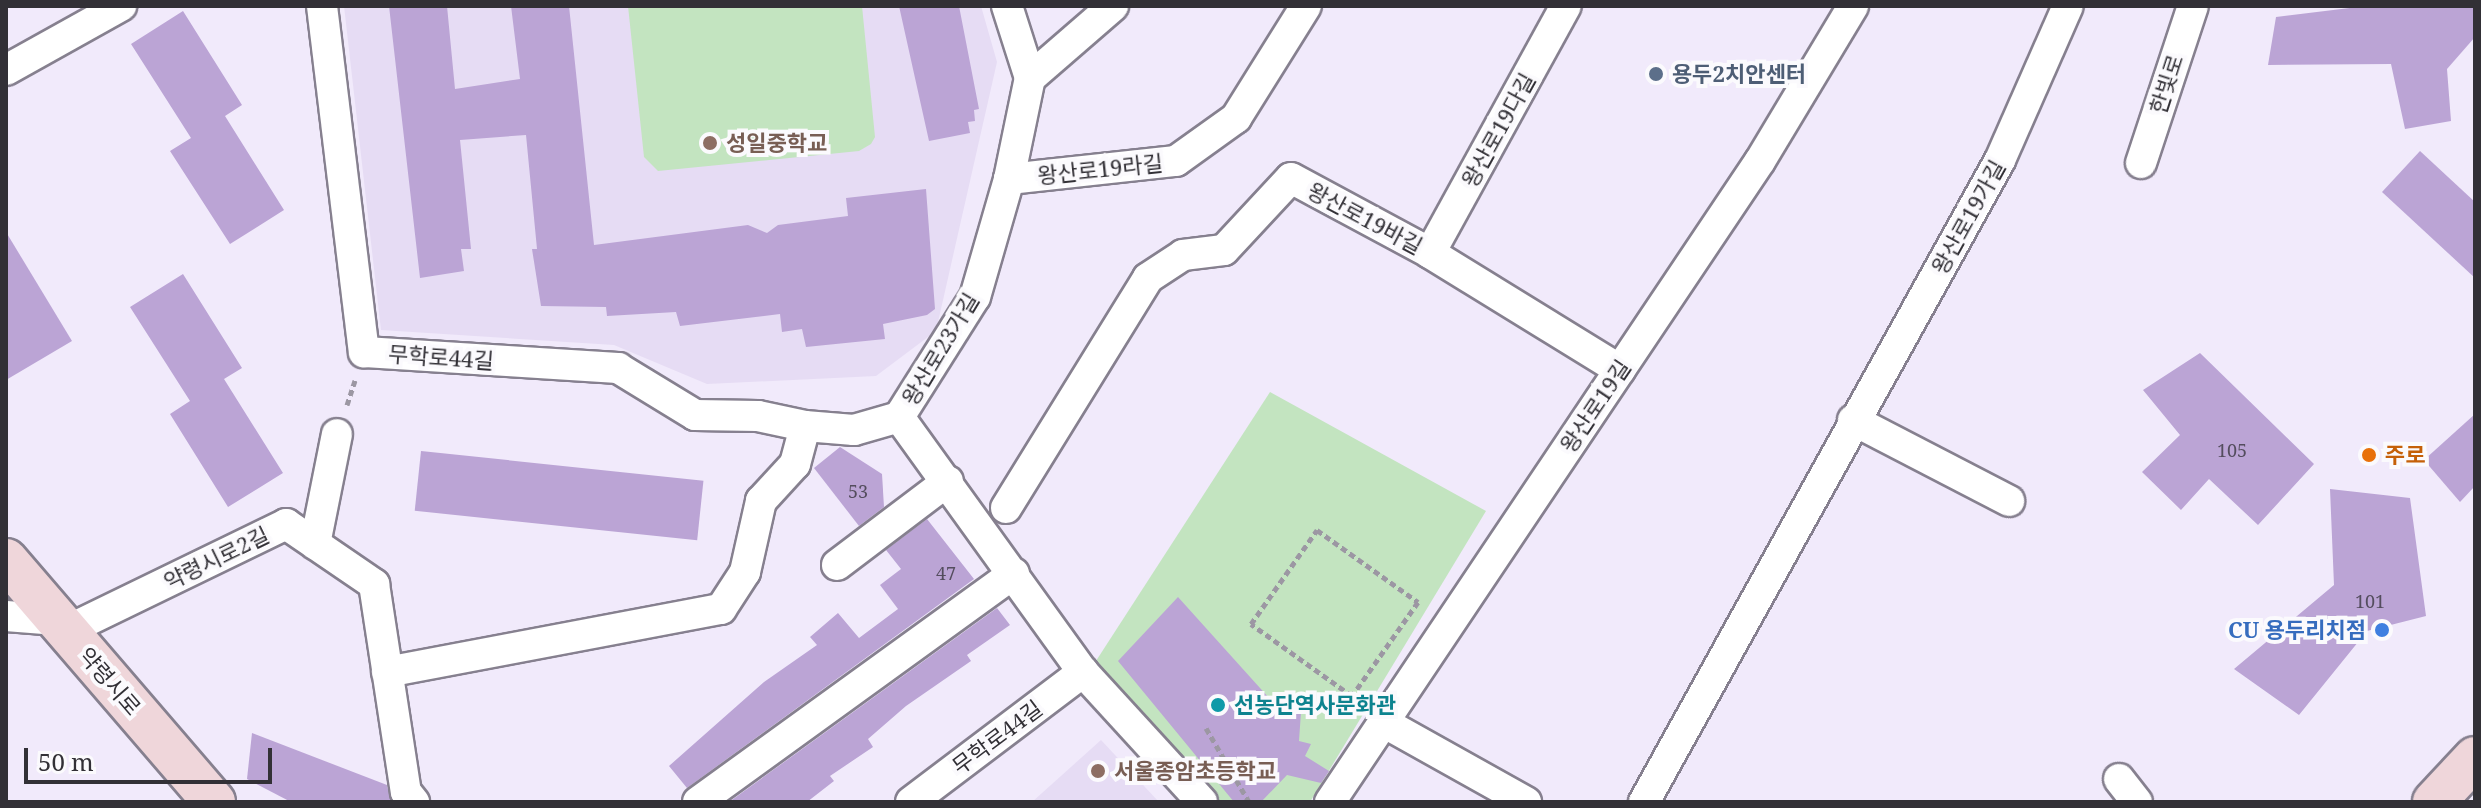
<!DOCTYPE html>
<meta charset="utf-8">
<style>
body{margin:0}
#map{position:relative;width:2481px;height:808px;overflow:hidden;background:#f1eafb;font-family:"Noto Serif","Noto Sans KR",serif}
div>[style]{position:absolute}
.built>*{inset:0;background:#e6dcf4}
.green>*{inset:0;background:#c3e4c0}
.building>*{inset:0;background:#bba4d5;transform-origin:0 0}
.path>*{height:5px;margin-top:-2.5px;transform-origin:0;background:repeating-linear-gradient(90deg,#9c97a3 0 6px,transparent 0 10px)}
.roads{filter:drop-shadow(2px 0 #86808f) drop-shadow(-2px 0 #86808f) drop-shadow(0 2px #86808f) drop-shadow(0 -2px #86808f)}
.minor>*{height:30px;margin:-15px;padding:0 15px;transform-origin:15px;border-radius:15px;background:#fff}
.secondary>*{height:42px;margin:-21px;padding:0 21px;transform-origin:21px;border-radius:21px;background:#efd6da}
.dots>*{width:22px;height:22px;translate:-50% -50%;box-sizing:border-box;border:4px solid #fbfafd;border-radius:50%}
span{translate:-50% -50%;white-space:nowrap;text-align:center;line-height:1.15;-webkit-text-stroke:8px #fbfafd;paint-order:stroke}
.number-label{font-size:18px;color:#544d5e}
.number-label span{-webkit-text-stroke-width:0}
.service-label{font-size:22px;color:#4e5e75;font-weight:700}
.left{translate:0 -50%;text-align:left}
.street-label{font-size:22px;color:#323036}
.education-label{font-size:22px;color:#785e54;font-weight:700}
.food-label{font-size:22px;color:#c56008;font-weight:700}
.shop-label{font-size:22px;color:#366cbe;font-weight:700}
.right{translate:-100% -50%;text-align:right}
.culture-label{font-size:22px;color:#0d838f;font-weight:700}
.frame{position:absolute;inset:0;border:8px solid #323036;pointer-events:none}
.scale{position:absolute;left:24px;top:748px;width:248px;height:36px;box-sizing:border-box;border:4px solid #323036;border-top:0;padding-left:10px;font-size:24px;line-height:28px;white-space:nowrap;color:#323036;-webkit-text-stroke:6px #fbfafd;paint-order:stroke}
</style>
<div id="map">
<div class="built">
<div style="clip-path:polygon(344px 6px,981px 6px,997px 62px,936px 331px,876px 376px,707px 384px,614px 345px,381px 330px)"></div>
<div style="clip-path:polygon(1101px 740px,1159px 802px,1032px 802px)"></div>
</div>
<div class="green">
<div style="clip-path:polygon(628px 6px,862px 6px,875px 137px,871px 144px,859px 151px,658px 171px,644px 157px)"></div>
<div style="clip-path:polygon(1270px 392px,1486px 511px,1310px 802px,1220px 802px,1094px 664px)"></div>
</div>
<div class="building">
<div style="clip-path:polygon(389px 6px,447px 6px,455px 89px,520px 79px,511px 6px,569px 6px,594px 245px,748px 225px,767px 233px,778px 225px,848px 216px,846px 198px,926px 189px,935px 309px,927px 315px,883px 324px,885px 339px,806px 347px,802px 329px,782px 332px,780px 314px,680px 326px,676px 312px,607px 316px,606px 307px,541px 306px,532px 249px,537px 249px,526px 135px,460px 140px,471px 249px,461px 249px,464px 271px,420px 278px)"></div>
<div style="clip-path:polygon(899px 6px,959px 6px,979px 109px,974px 110px,975px 121px,968px 122px,970px 133px,929px 141px)"></div>
<div style="clip-path:polygon(2366px 6px,2475px 6px,2475px 37px,2447px 69px,2451px 121px,2405px 129px,2391px 64px,2268px 65px,2276px 17px)"></div>
<div style="clip-path:polygon(183px 11px,242px 105px,225px 116px,284px 210px,230px 244px,170px 151px,191px 138px,131px 44px)"></div>
<div style="clip-path:polygon(2420px 151px,2475px 202px,2475px 278px,2382px 192px)"></div>
<div style="clip-path:polygon(6px 232px,72px 341px,6px 380px)"></div>
<div style="clip-path:polygon(183px 274px,242px 368px,224px 379px,283px 473px,228px 507px,170px 414px,190px 401px,130px 307px)"></div>
<div style="clip-path:polygon(2200px 353px,2314px 464px,2258px 525px,2209px 479px,2181px 510px,2142px 472px,2180px 435px,2143px 390px)"></div>
<div style="clip-path:polygon(2475px 414px,2475px 486px,2460px 502px,2424px 460px)"></div>
<div style="clip-path:polygon(840px 447px,882px 474px,884px 507px,859px 526px,814px 468px)"></div>
<div style="left:421px;top:451px;width:284px;height:60px;rotate:6deg"></div>
<div style="clip-path:polygon(2330px 489px,2410px 498px,2426px 616px,2367px 631px,2299px 715px,2234px 669px,2334px 585px)"></div>
<div style="clip-path:polygon(927px 519px,974px 579px,687px 788px,669px 766px,764px 682px,817px 645px,810px 637px,838px 613px,859px 638px,898px 609px,880px 585px,901px 569px,886px 550px)"></div>
<div style="clip-path:polygon(1178px 597px,1269px 698px,1283px 699px,1280px 713px,1301px 712px,1299px 741px,1311px 744px,1305px 756px,1329px 771px,1321px 783px,1287px 775px,1261px 802px,1234px 802px,1118px 661px)"></div>
<div style="clip-path:polygon(997px 608px,1010px 625px,967px 655px,971px 661px,906px 706px,868px 739px,873px 747px,830px 776px,834px 781px,807px 802px,729px 802px)"></div>
<div style="clip-path:polygon(252px 733px,387px 785px,391px 802px,291px 802px,247px 779px)"></div>
</div>
<div class="path">
<div style="left:347px;top:405px;width:26px;rotate:-72deg"></div>
<div style="left:1317px;top:530px;width:124px;rotate:35.5deg"></div>
<div style="left:1418px;top:602px;width:115px;rotate:125.1deg"></div>
<div style="left:1352px;top:696px;width:124px;rotate:-144.5deg"></div>
<div style="left:1251px;top:624px;width:115px;rotate:-54.9deg"></div>
<div style="left:1206px;top:728px;width:86px;rotate:59.8deg"></div>
</div>
<div class="roads">
<div class="minor">
<div style="left:322px;top:6px;width:349px;rotate:83.1deg"></div>
<div style="left:364px;top:352px;width:255px;rotate:3.6deg"></div>
<div style="left:618px;top:368px;width:90px;rotate:31.4deg"></div>
<div style="left:695px;top:415px;width:63px;rotate:0.9deg"></div>
<div style="left:758px;top:416px;width:48px;rotate:12deg"></div>
<div style="left:6px;top:70px;width:132px;rotate:-29.1deg"></div>
<div style="left:1030px;top:78px;width:110px;rotate:-40.9deg"></div>
<div style="left:2141px;top:163px;width:165px;rotate:-71.7deg"></div>
<div style="left:1009px;top:179px;width:168px;rotate:-6.2deg"></div>
<div style="left:1176px;top:161px;width:74px;rotate:-35.6deg"></div>
<div style="left:1236px;top:118px;width:132px;rotate:-58deg"></div>
<div style="left:1430px;top:253px;width:282px;rotate:-61.2deg"></div>
<div style="left:899px;top:417px;width:314px;rotate:54.2deg"></div>
<div style="left:1083px;top:672px;width:176px;rotate:47.5deg"></div>
<div style="left:1853px;top:420px;width:176px;rotate:27.4deg"></div>
<div style="left:1006px;top:508px;width:270px;rotate:-58.3deg"></div>
<div style="left:1148px;top:278px;width:42px;rotate:-33.3deg"></div>
<div style="left:1183px;top:255px;width:41px;rotate:-7deg"></div>
<div style="left:1224px;top:250px;width:98px;rotate:-47.1deg"></div>
<div style="left:1291px;top:178px;width:158px;rotate:28.3deg"></div>
<div style="left:1430px;top:253px;width:223px;rotate:31.6deg"></div>
<div style="left:315px;top:544px;width:112px;rotate:-78.7deg"></div>
<div style="left:837px;top:565px;width:139px;rotate:-37.1deg"></div>
<div style="left:6px;top:616px;width:51px;rotate:4.5deg"></div>
<div style="left:66px;top:631px;width:245px;rotate:-25.9deg"></div>
<div style="left:286px;top:524px;width:107px;rotate:34.3deg"></div>
<div style="left:374px;top:584px;width:210px;rotate:81.3deg"></div>
<div style="left:406px;top:792px;width:13px;rotate:51deg"></div>
<div style="left:387px;top:672px;width:340px;rotate:-10.7deg"></div>
<div style="left:721px;top:609px;width:44px;rotate:-57deg"></div>
<div style="left:745px;top:572px;width:73px;rotate:-77.3deg"></div>
<div style="left:761px;top:501px;width:50px;rotate:-47.4deg"></div>
<div style="left:795px;top:464px;width:39px;rotate:-75deg"></div>
<div style="left:805px;top:426px;width:49px;rotate:4.7deg"></div>
<div style="left:854px;top:430px;width:47px;rotate:-16.1deg"></div>
<div style="left:899px;top:417px;width:142px;rotate:-57.7deg"></div>
<div style="left:975px;top:297px;width:123px;rotate:-73.9deg"></div>
<div style="left:1009px;top:179px;width:103px;rotate:-78.3deg"></div>
<div style="left:1030px;top:78px;width:76px;rotate:-107.7deg"></div>
<div style="left:1383px;top:722px;width:164px;rotate:29.2deg"></div>
<div style="left:2119px;top:779px;width:29px;rotate:52deg"></div>
<div style="left:698px;top:802px;width:390px;rotate:-35.9deg"></div>
<div style="left:911px;top:802px;width:216px;rotate:-37.1deg"></div>
<div style="left:1330px;top:802px;width:772px;rotate:-56.15deg"></div>
<div style="left:1760px;top:161px;width:181px;rotate:-59deg"></div>
<div style="left:1644px;top:802px;width:734px;rotate:-60.99deg"></div>
<div style="left:2000px;top:160px;width:168px;rotate:-66.2deg"></div>
</div>
<div class="secondary">
<div style="left:6px;top:560px;width:319px;rotate:49.3deg"></div>
<div style="left:2434px;top:802px;width:60px;rotate:-47deg"></div>
</div>
</div>
<div class="dots">
<div style="left:1656px;top:74px;background:#5c6f8a"></div>
<div style="left:710px;top:143px;background:#8d6e63"></div>
<div style="left:2369px;top:455px;background:#e8710a"></div>
<div style="left:2382px;top:630px;background:#3f7fe0"></div>
<div style="left:1218px;top:705px;background:#0f9aa8"></div>
<div style="left:1098px;top:771px;background:#8d6e63"></div>
</div>
<div class="number-label">
<span style="left:2232px;top:450px">105</span>
<span style="left:858px;top:491px">53</span>
<span style="left:946px;top:573px">47</span>
<span style="left:2370px;top:601px">101</span>
</div>
<div class="service-label">
<span class="left" style="left:1672px;top:74px">용두2치안센터</span>
</div>
<div class="street-label">
<span style="left:2166px;top:84px;rotate:-72deg">한빛로</span>
<span style="left:1498px;top:130px;rotate:-61deg">왕산로19다길</span>
<span style="left:1100px;top:169px;rotate:-6deg">왕산로19라길</span>
<span style="left:1968px;top:217px;rotate:-61deg">왕산로19가길</span>
<span style="left:1365px;top:218px;rotate:28deg">왕산로19바길</span>
<span style="left:940px;top:349px;rotate:-59deg">왕산로23가길</span>
<span style="left:441px;top:357px;rotate:4deg">무학로44길</span>
<span style="left:1595px;top:406px;rotate:-56deg">왕산로19길</span>
<span style="left:216px;top:558px;rotate:-26deg">약령시로2길</span>
<span style="left:110px;top:681px;rotate:49deg">약령시로</span>
<span style="left:997px;top:737px;rotate:-37deg">무학로44길</span>
</div>
<div class="education-label">
<span class="left" style="left:726px;top:143px">성일중학교</span>
<span class="left" style="left:1114px;top:771px">서울종암초등학교</span>
</div>
<div class="food-label">
<span class="left" style="left:2385px;top:455px">주로</span>
</div>
<div class="shop-label">
<span class="right" style="left:2366px;top:630px">CU 용두리치점</span>
</div>
<div class="culture-label">
<span class="left" style="left:1234px;top:705px">선농단역사문화관</span>
</div>
<div class="frame"></div>
<div class="scale">50 m</div>
</div>
